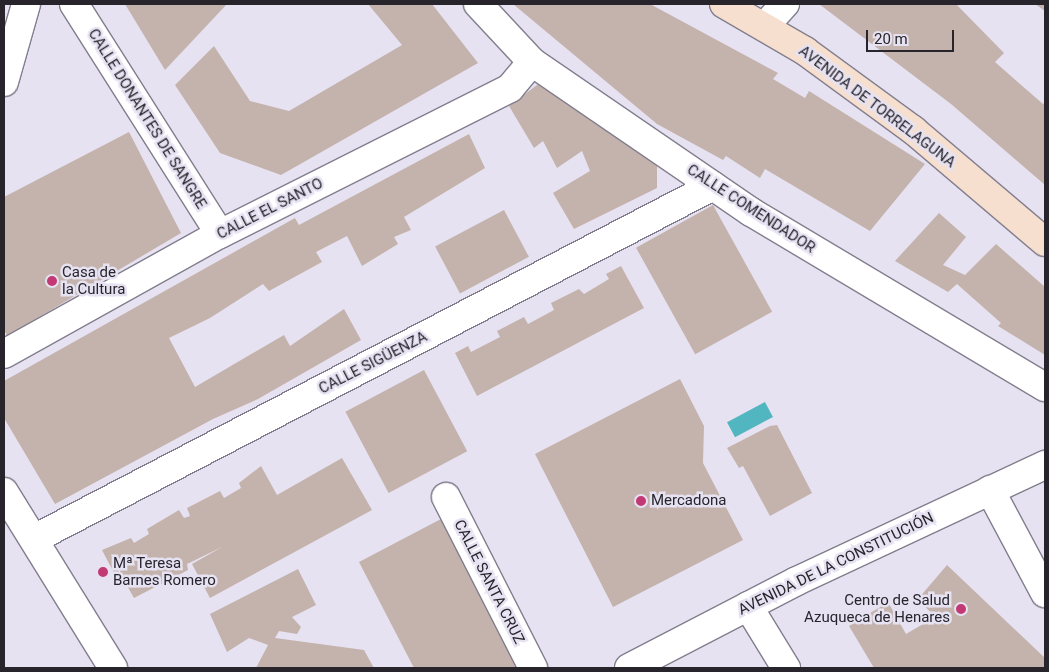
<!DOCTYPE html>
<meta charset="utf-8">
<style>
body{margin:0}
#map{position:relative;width:1049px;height:672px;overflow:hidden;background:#e6e2f2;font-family:Roboto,sans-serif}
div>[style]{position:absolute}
.water>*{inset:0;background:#52b6c1;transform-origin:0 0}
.building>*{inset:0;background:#c4b3ac;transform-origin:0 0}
.roads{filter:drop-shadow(1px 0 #827e8d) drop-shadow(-1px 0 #827e8d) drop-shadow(0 1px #827e8d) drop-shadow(0 -1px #827e8d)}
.street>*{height:28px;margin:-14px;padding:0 14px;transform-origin:14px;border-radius:14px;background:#fff}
.secondary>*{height:28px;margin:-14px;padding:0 14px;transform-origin:14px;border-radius:14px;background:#f6dfce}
.dots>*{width:14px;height:14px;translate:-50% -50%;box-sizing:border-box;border:2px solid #e6e2f2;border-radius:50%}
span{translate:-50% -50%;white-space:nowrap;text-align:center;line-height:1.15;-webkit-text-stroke:5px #e6e2f2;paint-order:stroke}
.street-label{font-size:15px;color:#27252b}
.poi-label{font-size:15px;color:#27252b}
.left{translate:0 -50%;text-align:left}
.right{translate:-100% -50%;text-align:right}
.frame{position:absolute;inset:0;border:5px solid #27252b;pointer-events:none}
.scale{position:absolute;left:866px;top:30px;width:88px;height:22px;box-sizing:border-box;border:2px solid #27252b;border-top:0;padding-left:6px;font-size:15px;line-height:18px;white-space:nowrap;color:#27252b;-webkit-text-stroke:4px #e6e2f2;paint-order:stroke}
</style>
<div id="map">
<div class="water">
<div style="left:765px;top:402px;width:17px;height:43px;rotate:62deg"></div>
</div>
<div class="building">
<div style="clip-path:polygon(125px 4px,227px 4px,165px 70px)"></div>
<div style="clip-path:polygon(368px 4px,432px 4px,478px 63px,281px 175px,220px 153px,175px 85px,214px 46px,250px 101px,289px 111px,402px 45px)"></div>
<div style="clip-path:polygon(513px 4px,650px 4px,778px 73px,773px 79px,805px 98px,809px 91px,925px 164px,870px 231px,765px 169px,760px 178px,726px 156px,723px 160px,657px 124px)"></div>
<div style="clip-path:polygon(819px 4px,956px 4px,1004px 53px,995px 62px,1043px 104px,1045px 102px,1045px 185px,951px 104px)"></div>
<div style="clip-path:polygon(1035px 4px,1045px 4px,1045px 11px)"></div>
<div style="clip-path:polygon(541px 82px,607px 130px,657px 160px,657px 188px,574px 229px,553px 193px,590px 171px,582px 151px,557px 168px,543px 141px,534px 148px,509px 106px)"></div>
<div style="clip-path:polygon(129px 132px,181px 233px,7px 336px,4px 329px,4px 197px)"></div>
<div style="clip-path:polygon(469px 134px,485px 168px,404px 217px,411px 230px,394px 237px,398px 244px,362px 266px,347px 236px,316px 252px,322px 262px,269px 291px,263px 284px,210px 318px,169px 338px,195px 387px,284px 335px,290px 346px,344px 309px,361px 340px,258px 399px,213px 419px,55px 504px,4px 418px,4px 381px,295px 218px,299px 225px)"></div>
<div style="left:713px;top:205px;width:122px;height:88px;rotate:61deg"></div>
<div style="left:504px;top:210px;width:53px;height:78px;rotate:62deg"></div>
<div style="clip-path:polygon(939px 213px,966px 237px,943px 265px,965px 275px,996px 244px,1045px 287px,1045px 355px,998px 326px,1001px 323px,957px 284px,948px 292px,895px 261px)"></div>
<div style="clip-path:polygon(621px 266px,644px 308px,477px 396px,455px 353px,468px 346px,471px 352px,500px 337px,497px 331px,524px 317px,528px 324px,554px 310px,551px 303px,579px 289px,584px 294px,609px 279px,606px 274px)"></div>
<div style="left:424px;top:370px;width:92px;height:89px;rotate:62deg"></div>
<div style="clip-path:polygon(680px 379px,704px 426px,703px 463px,743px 540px,613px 607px,535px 454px)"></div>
<div style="clip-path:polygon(777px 425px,812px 493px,770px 516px,743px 466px,739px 468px,727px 448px,770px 426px)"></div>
<div style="clip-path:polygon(342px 458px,372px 510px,210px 598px,192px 564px,222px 547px,187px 564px,188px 570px,134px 598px,121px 575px,116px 577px,102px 550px,131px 538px,134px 543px,149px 534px,147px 529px,179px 510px,184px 518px,190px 516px,187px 508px,220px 491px,224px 498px,241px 488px,239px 483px,261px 466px,277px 495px)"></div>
<div style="clip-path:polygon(441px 519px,518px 668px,414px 668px,359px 562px)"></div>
<div style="clip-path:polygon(947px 565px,1045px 658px,1045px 668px,874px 668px,849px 626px,888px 602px,906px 634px,935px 617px,918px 599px)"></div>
<div style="clip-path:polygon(298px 569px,316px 605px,292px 617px,301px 627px,297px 634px,279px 631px,275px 638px,364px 650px,374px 668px,256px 668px,268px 645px,249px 638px,227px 652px,210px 614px)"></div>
</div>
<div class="roads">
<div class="street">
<div style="left:74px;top:4px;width:272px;rotate:57.6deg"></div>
<div style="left:478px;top:4px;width:79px;rotate:47deg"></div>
<div style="left:532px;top:62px;width:265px;rotate:34.4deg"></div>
<div style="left:751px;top:212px;width:342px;rotate:30.8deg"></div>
<div style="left:765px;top:26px;width:30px;rotate:-48deg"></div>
<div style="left:4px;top:82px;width:81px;rotate:-74.2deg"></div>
<div style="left:4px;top:354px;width:247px;rotate:-29.1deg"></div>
<div style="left:220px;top:234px;width:325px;rotate:-26.7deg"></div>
<div style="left:510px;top:88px;width:34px;rotate:-50deg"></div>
<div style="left:990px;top:490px;width:117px;rotate:61.9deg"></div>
<div style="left:4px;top:492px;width:207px;rotate:58.2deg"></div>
<div style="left:446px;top:497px;width:192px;rotate:63deg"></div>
<div style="left:34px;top:539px;width:765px;rotate:-27.47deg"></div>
<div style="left:748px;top:606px;width:73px;rotate:58.5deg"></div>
<div style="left:629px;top:668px;width:189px;rotate:-27.4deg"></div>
<div style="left:797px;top:581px;width:274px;rotate:-25.1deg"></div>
</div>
<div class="secondary">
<div style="left:724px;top:4px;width:94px;rotate:30.1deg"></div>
<div style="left:805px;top:51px;width:134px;rotate:36.2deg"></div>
<div style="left:913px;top:130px;width:173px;rotate:40.3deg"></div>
</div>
</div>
<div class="dots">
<div style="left:52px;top:281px;background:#c23973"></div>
<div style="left:641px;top:501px;background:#c23973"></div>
<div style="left:103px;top:572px;background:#c23973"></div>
<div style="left:961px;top:609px;background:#c23973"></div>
</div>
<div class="street-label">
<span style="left:877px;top:107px;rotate:37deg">AVENIDA DE TORRELAGUNA</span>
<span style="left:147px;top:119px;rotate:58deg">CALLE DONANTES DE SANGRE</span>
<span style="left:270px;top:209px;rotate:-27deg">CALLE EL SANTO</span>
<span style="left:751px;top:209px;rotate:33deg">CALLE COMENDADOR</span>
<span style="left:373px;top:363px;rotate:-27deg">CALLE SIGÜENZA</span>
<span style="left:836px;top:564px;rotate:-26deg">AVENIDA DE LA CONSTITUCIÓN</span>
<span style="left:489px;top:582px;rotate:63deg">CALLE SANTA CRUZ</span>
</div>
<div class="poi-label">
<span class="left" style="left:62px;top:281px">Casa de<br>la Cultura</span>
<span class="left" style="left:651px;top:501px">Mercadona</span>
<span class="left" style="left:113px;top:572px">Mª Teresa<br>Barnes Romero</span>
<span class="right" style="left:950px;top:609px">Centro de Salud<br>Azuqueca de Henares</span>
</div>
<div class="frame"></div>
<div class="scale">20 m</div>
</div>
